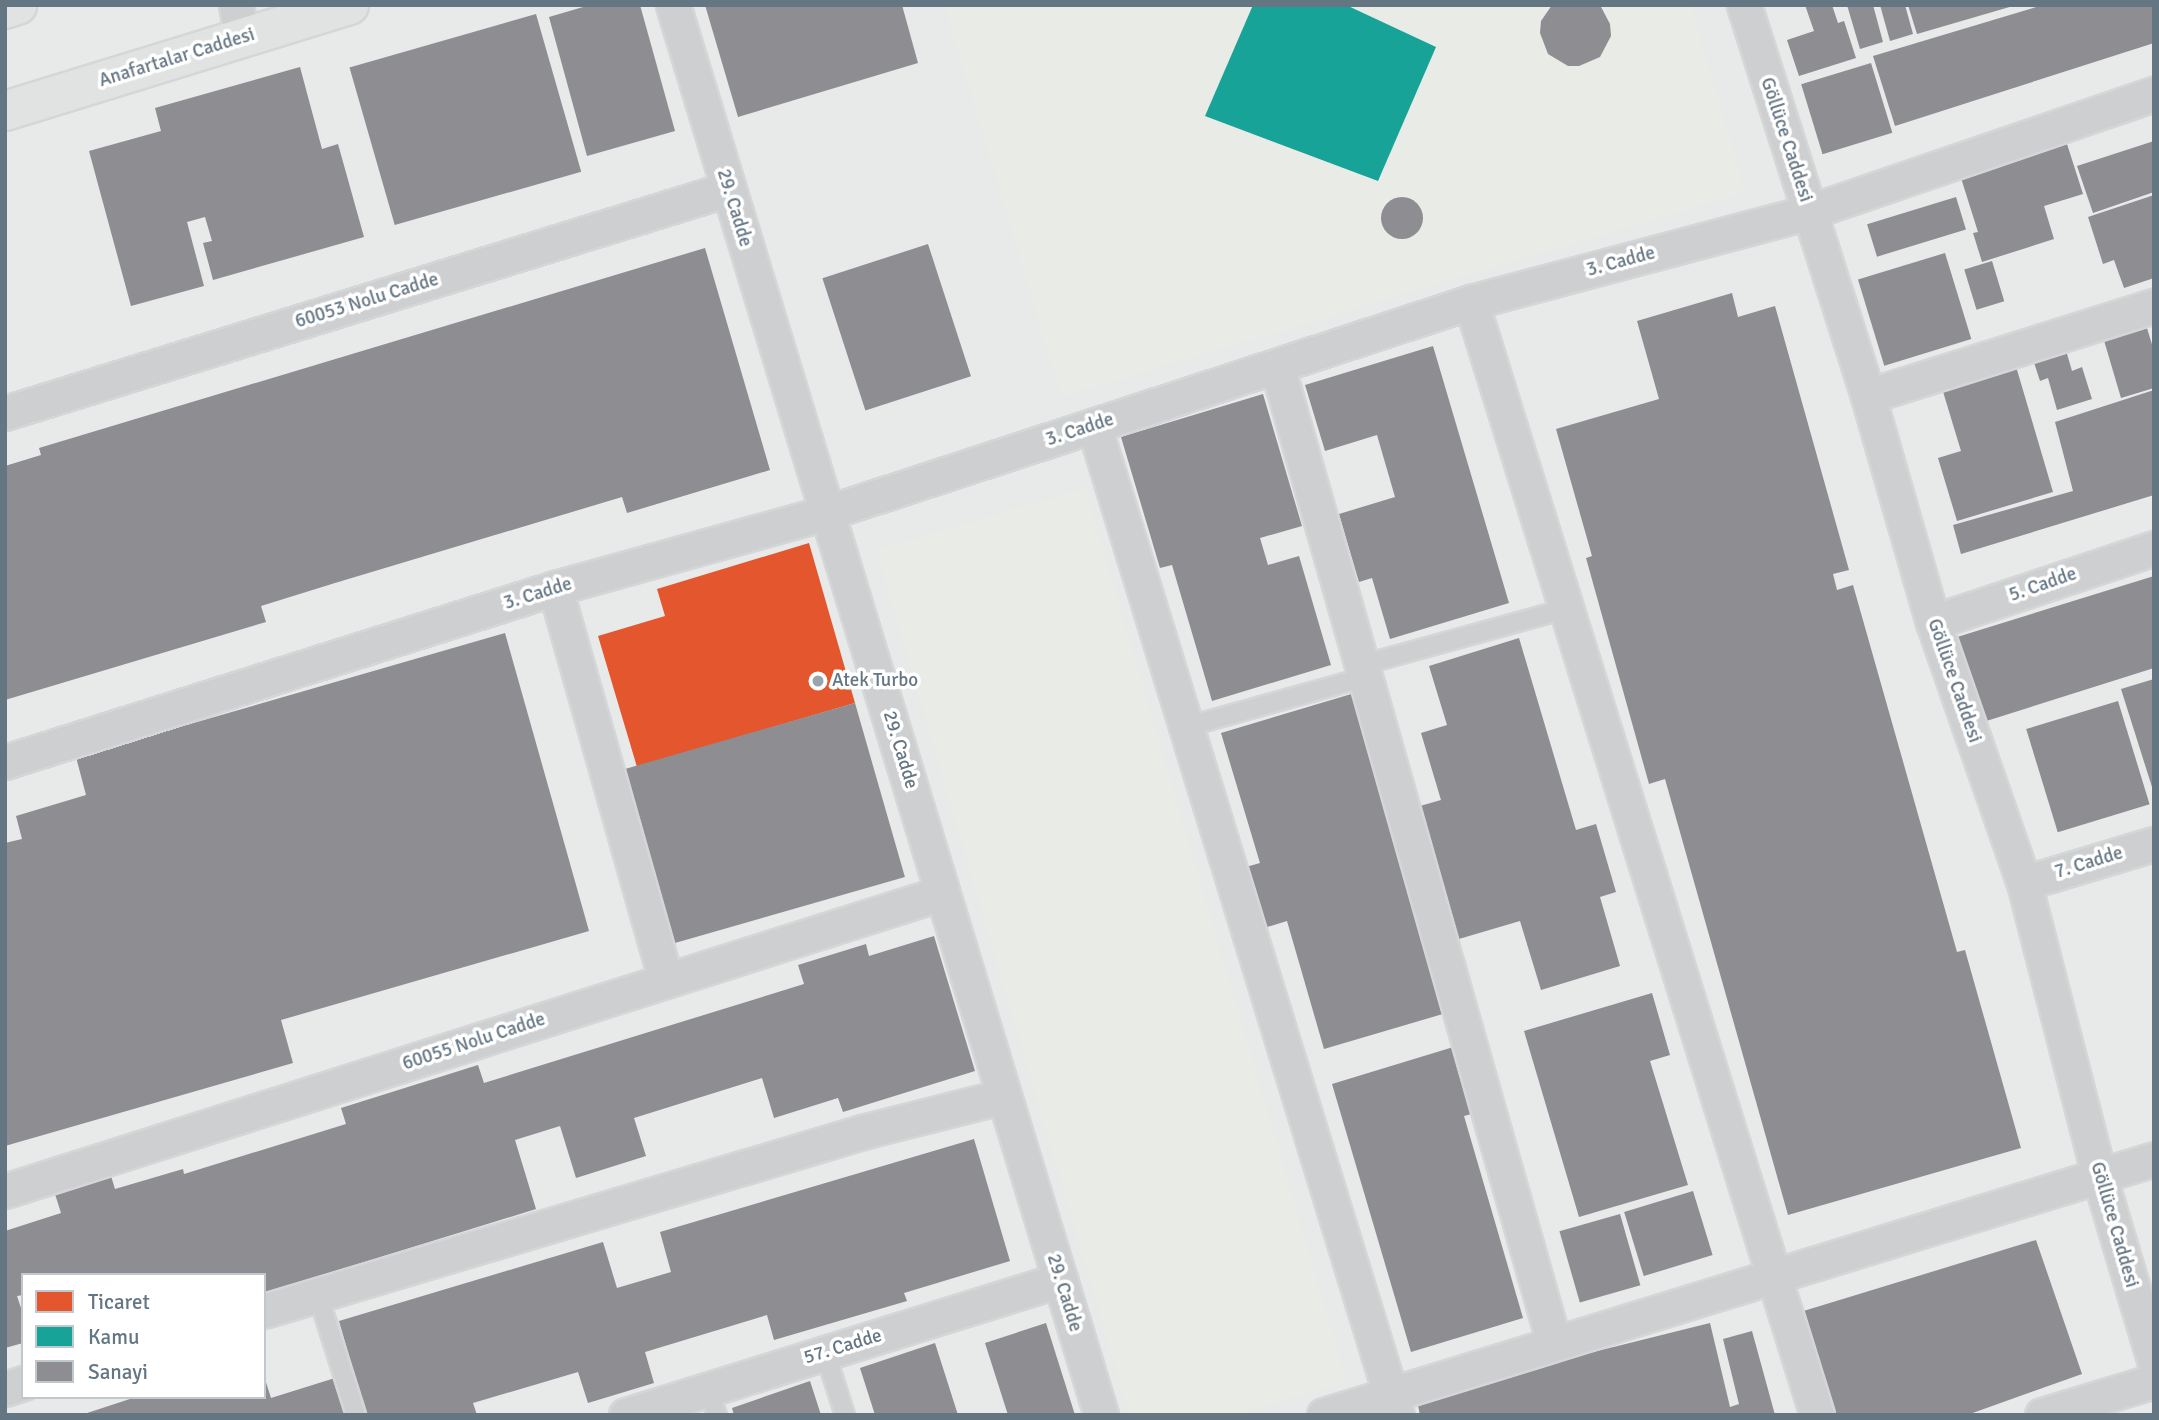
<!DOCTYPE html>
<meta charset="utf-8">
<style>
body{margin:0}
#map{position:relative;width:2159px;height:1420px;overflow:hidden;background:#f9f9f9;font-family:Signika,sans-serif}
div>[style]{position:absolute}
.built>*{inset:0;background:#e8e9e9}
.green>*{inset:0;background:#e8ebe6}
.shops>*{inset:0;background:#e4572e}
.public>*{inset:0;background:#17a398}
.industry>*{inset:0;background:#8d8d92;transform-origin:0 0}
.round{border-radius:50%}
.roads{filter:drop-shadow(2px 0 #d5d6d7) drop-shadow(-2px 0 #d5d6d7) drop-shadow(0 2px #d5d6d7) drop-shadow(0 -2px #d5d6d7)}
.service>*{height:18px;margin:-9px;padding:0 9px;transform-origin:9px;border-radius:9px;background:#cecfd0}
.minor>*{height:33px;margin:-16.5px;padding:0 16.5px;transform-origin:16.5px;border-radius:16.5px;background:#cecfd0}
.primary>*{height:38px;margin:-19px;padding:0 19px;transform-origin:19px;border-radius:19px;background:#e1e2e2}
.dots>*{width:19px;height:19px;translate:-50% -50%;box-sizing:border-box;border:4px solid #fff;border-radius:50%}
span{translate:-50% -50%;white-space:nowrap;text-align:center;line-height:1.15;-webkit-text-stroke:7px #fff;paint-order:stroke}
.street-label{font-size:19px;color:#657683}
.poi-label{font-size:19px;color:#657683}
.left{translate:0 -50%;text-align:left}
.frame{position:absolute;inset:0;border:7px solid #657683;pointer-events:none}
.legend{position:absolute;left:21px;top:1273px;width:245px;height:126px;box-sizing:border-box;background:#fff;border:2px solid #c1c8cd;margin:0;padding:9px 12px;list-style:none;font-size:21px;color:#657683}
.legend li{display:flex;align-items:center;gap:14px;height:35px}
.legend b{width:35px;border:2px solid #c1c8cd}
</style>
<div id="map">
<div class="built">
<div style="clip-path:polygon(evenodd,5px 5px,2154px 5px,2154px 1415px,5px 1415px,5px 5px,23px 1275px,264px 1275px,264px 1397px,23px 1397px,23px 1275px)"></div>
</div>
<div class="green">
<div style="clip-path:polygon(944px 5px,1691px 5px,1746px 192px,1061px 397px)"></div>
<div style="clip-path:polygon(1085px 488px,1347px 1382px,1236px 1415px,1129px 1415px,876px 550px)"></div>
</div>
<div class="shops">
<div style="clip-path:polygon(809px 543px,855px 703px,637px 767px,598px 636px,665px 616px,657px 589px)"></div>
</div>
<div class="public">
<div style="clip-path:polygon(1253px 5px,1346px 5px,1436px 47px,1378px 181px,1205px 116px)"></div>
</div>
<div class="industry">
<div style="clip-path:polygon(590px 5px,640px 5px,675px 131px,587px 156px,549px 17px)"></div>
<div style="clip-path:polygon(705px 5px,902px 5px,918px 63px,738px 117px)"></div>
<div style="clip-path:polygon(1552px 5px,1600px 5px,1610px 24px,1611px 36px,1600px 57px,1579px 66px,1568px 66px,1548px 54px,1540px 33px,1541px 21px)"></div>
<div style="clip-path:polygon(1805px 5px,1832px 5px,1838px 23px,1844px 21px,1856px 58px,1799px 76px,1787px 40px,1814px 31px)"></div>
<div style="clip-path:polygon(1847px 5px,1873px 5px,1883px 42px,1860px 49px)"></div>
<div style="clip-path:polygon(1880px 5px,1905px 5px,1913px 34px,1890px 41px)"></div>
<div style="clip-path:polygon(1908px 5px,2013px 5px,2013px 6px,1917px 34px)"></div>
<div style="clip-path:polygon(2043px 5px,2154px 5px,2154px 43px,1895px 126px,1873px 56px)"></div>
<div style="left:536px;top:14px;width:164px;height:194px;rotate:74deg"></div>
<div style="left:1871px;top:63px;width:73px;height:73px;rotate:73deg"></div>
<div style="clip-path:polygon(300px 67px,322px 149px,338px 144px,364px 237px,213px 280px,203px 243px,212px 241px,205px 217px,187px 222px,204px 286px,131px 306px,89px 151px,161px 131px,155px 108px)"></div>
<div style="clip-path:polygon(2154px 141px,2154px 192px,2093px 213px,2077px 166px)"></div>
<div style="clip-path:polygon(2067px 144px,2083px 194px,2044px 206px,2054px 239px,1982px 262px,1973px 233px,1978px 232px,1961px 178px)"></div>
<div style="clip-path:polygon(2154px 195px,2154px 278px,2124px 288px,2114px 260px,2103px 264px,2088px 217px)"></div>
<div style="left:1956px;top:197px;width:34px;height:93px;rotate:73deg"></div>
<div class="round" style="left:1381px;top:197px;width:42px;height:42px"></div>
<div style="left:928px;top:244px;width:139px;height:111px;rotate:72deg"></div>
<div style="clip-path:polygon(705px 248px,770px 470px,627px 513px,622px 497px,335px 583px,261px 606px,266px 622px,5px 700px,5px 466px,41px 455px,39px 448px)"></div>
<div style="left:1945px;top:253px;width:90px;height:91px;rotate:73deg"></div>
<div style="left:1992px;top:261px;width:42px;height:29px;rotate:73deg"></div>
<div style="clip-path:polygon(1732px 293px,1738px 317px,1775px 306px,1849px 570px,1833px 574px,1837px 590px,1853px 585px,1957px 952px,1965px 950px,2021px 1148px,1788px 1215px,1665px 779px,1649px 784px,1586px 558px,1592px 556px,1556px 429px,1659px 399px,1637px 321px)"></div>
<div style="clip-path:polygon(2146px 325px,2154px 351px,2154px 388px,2121px 398px,2103px 337px)"></div>
<div style="clip-path:polygon(2063px 340px,2072px 371px,2082px 367px,2092px 399px,2057px 410px,2048px 378px,2040px 381px,2030px 350px)"></div>
<div style="clip-path:polygon(1433px 346px,1509px 603px,1390px 639px,1372px 578px,1359px 582px,1339px 514px,1395px 497px,1377px 435px,1325px 451px,1305px 385px)"></div>
<div style="clip-path:polygon(2015px 363px,2053px 492px,1957px 521px,1938px 458px,1961px 451px,1941px 385px)"></div>
<div style="clip-path:polygon(2154px 390px,2154px 495px,1961px 554px,1953px 525px,2073px 491px,2055px 422px)"></div>
<div style="clip-path:polygon(1263px 394px,1302px 526px,1260px 538px,1268px 565px,1299px 556px,1331px 665px,1212px 701px,1172px 565px,1160px 568px,1121px 437px)"></div>
<div style="clip-path:polygon(2154px 576px,2154px 668px,1980px 723px,1954px 638px)"></div>
<div style="clip-path:polygon(505px 633px,589px 931px,281px 1020px,293px 1063px,5px 1146px,5px 843px,22px 839px,16px 816px,86px 795px,76px 757px)"></div>
<div style="clip-path:polygon(1519px 638px,1576px 830px,1596px 824px,1616px 892px,1600px 897px,1620px 966px,1541px 990px,1520px 921px,1452px 941px,1413px 808px,1441px 800px,1421px 733px,1447px 725px,1429px 666px)"></div>
<div style="clip-path:polygon(2154px 679px,2154px 787px,2152px 787px,2121px 689px)"></div>
<div style="clip-path:polygon(1358px 692px,1453px 1011px,1324px 1049px,1287px 921px,1264px 928px,1246px 867px,1260px 863px,1221px 733px)"></div>
<div style="left:2118px;top:701px;width:108px;height:96px;rotate:73deg"></div>
<div style="left:855px;top:703px;width:181px;height:241px;rotate:74deg"></div>
<div style="clip-path:polygon(934px 936px,975px 1071px,843px 1112px,838px 1098px,774px 1118px,762px 1078px,634px 1118px,646px 1156px,576px 1178px,560px 1126px,515px 1140px,536px 1209px,264px 1293px,264px 1275px,23px 1275px,23px 1295px,17px 1296px,23px 1314px,23px 1343px,5px 1348px,5px 1231px,61px 1213px,55px 1194px,111px 1176px,115px 1189px,183px 1169px,184px 1174px,346px 1124px,341px 1108px,478px 1065px,484px 1083px,804px 984px,798px 965px,866px 944px,869px 956px)"></div>
<div style="clip-path:polygon(1652px 993px,1670px 1055px,1650px 1061px,1688px 1185px,1579px 1217px,1524px 1031px)"></div>
<div style="clip-path:polygon(1460px 1045px,1479px 1112px,1464px 1116px,1523px 1318px,1411px 1352px,1332px 1084px)"></div>
<div style="clip-path:polygon(974px 1139px,1010px 1261px,904px 1293px,907px 1301px,774px 1340px,767px 1315px,645px 1352px,654px 1383px,588px 1403px,578px 1372px,473px 1403px,477px 1415px,366px 1415px,339px 1321px,603px 1242px,617px 1288px,671px 1272px,660px 1232px)"></div>
<div style="left:1693px;top:1191px;width:67px;height:72px;rotate:73deg"></div>
<div style="left:1620px;top:1214px;width:74px;height:63px;rotate:74deg"></div>
<div style="clip-path:polygon(2036px 1240px,2082px 1374px,1967px 1415px,1827px 1415px,1797px 1313px)"></div>
<div style="clip-path:polygon(1046px 1323px,1075px 1415px,1008px 1415px,985px 1343px)"></div>
<div style="clip-path:polygon(1710px 1323px,1730px 1407px,1739px 1404px,1723px 1339px,1752px 1331px,1775px 1415px,1420px 1415px,1416px 1396px)"></div>
<div style="clip-path:polygon(935px 1343px,958px 1415px,875px 1415px,860px 1368px)"></div>
<div style="clip-path:polygon(264px 1376px,271px 1398px,335px 1378px,345px 1415px,81px 1415px,136px 1397px,264px 1397px)"></div>
<div style="clip-path:polygon(810px 1381px,821px 1415px,734px 1415px,732px 1408px)"></div>
</div>
<div class="roads">
<div class="service">
<div style="left:1362px;top:665px;width:212px;rotate:-15.4deg"></div>
<div style="left:1186px;top:727px;width:186px;rotate:-15.6deg"></div>
<div style="left:318px;top:1295px;width:126px;rotate:72.4deg"></div>
<div style="left:825px;top:1353px;width:65px;rotate:72.1deg"></div>
<div style="left:708px;top:1389px;width:28px;rotate:71deg"></div>
</div>
<div class="minor">
<div style="left:236px;top:5px;width:34px;rotate:80deg"></div>
<div style="left:673px;top:5px;width:1474px;rotate:73.11deg"></div>
<div style="left:1744px;top:5px;width:410px;rotate:72.4deg"></div>
<div style="left:1868px;top:396px;width:235px;rotate:74deg"></div>
<div style="left:1933px;top:622px;width:276px;rotate:70.8deg"></div>
<div style="left:2024px;top:883px;width:301px;rotate:75.6deg"></div>
<div style="left:2099px;top:1175px;width:193px;rotate:73.4deg"></div>
<div style="left:1471px;top:302px;width:1166px;rotate:72.73deg"></div>
<div style="left:1277px;top:366px;width:1016px;rotate:74.17deg"></div>
<div style="left:1868px;top:396px;width:300px;rotate:-17.5deg"></div>
<div style="left:5px;top:413px;width:757px;rotate:-17.21deg"></div>
<div style="left:1094px;top:426px;width:1034px;rotate:72.97deg"></div>
<div style="left:555px;top:588px;width:408px;rotate:74.2deg"></div>
<div style="left:1933px;top:622px;width:233px;rotate:-18.5deg"></div>
<div style="left:5px;top:762px;width:577px;rotate:-17.56deg"></div>
<div style="left:555px;top:588px;width:284px;rotate:-15.5deg"></div>
<div style="left:829px;top:512px;width:675px;rotate:-18.11deg"></div>
<div style="left:1471px;top:302px;width:350px;rotate:-14.9deg"></div>
<div style="left:1809px;top:212px;width:365px;rotate:-18.9deg"></div>
<div style="left:2024px;top:883px;width:136px;rotate:-16.7deg"></div>
<div style="left:5px;top:1191px;width:983px;rotate:-17.64deg"></div>
<div style="left:264px;top:1311px;width:624px;rotate:-16.66deg"></div>
<div style="left:862px;top:1132px;width:146px;rotate:-14.2deg"></div>
<div style="left:5px;top:1389px;width:19px;rotate:-18deg"></div>
<div style="left:626px;top:1415px;width:455px;rotate:-17.3deg"></div>
<div style="left:1324px;top:1415px;width:869px;rotate:-17.14deg"></div>
<div style="left:2042px;top:1415px;width:117px;rotate:-16.9deg"></div>
</div>
<div class="primary">
<div style="left:5px;top:9px;width:13px;rotate:-18deg"></div>
<div style="left:5px;top:111px;width:360px;rotate:-17.1deg"></div>
</div>
</div>
<div class="dots">
<div style="left:818px;top:681px;background:#99a4ac"></div>
</div>
<div class="street-label">
<span style="left:177px;top:58px;rotate:-17deg">Anafartalar Caddesi</span>
<span style="left:1786px;top:140px;rotate:72deg">Göllüce Caddesi</span>
<span style="left:734px;top:208px;rotate:73deg">29. Cadde</span>
<span style="left:1621px;top:262px;rotate:-15deg">3. Cadde</span>
<span style="left:367px;top:301px;rotate:-17deg">60053 Nolu Cadde</span>
<span style="left:1080px;top:430px;rotate:-18deg">3. Cadde</span>
<span style="left:2043px;top:585px;rotate:-19deg">5. Cadde</span>
<span style="left:538px;top:594px;rotate:-17deg">3. Cadde</span>
<span style="left:1954px;top:681px;rotate:71deg">Göllüce Caddesi</span>
<span style="left:900px;top:750px;rotate:73deg">29. Cadde</span>
<span style="left:2089px;top:863px;rotate:-17deg">7. Cadde</span>
<span style="left:474px;top:1042px;rotate:-18deg">60055 Nolu Cadde</span>
<span style="left:2114px;top:1225px;rotate:74deg">Göllüce Caddesi</span>
<span style="left:1064px;top:1293px;rotate:73deg">29. Cadde</span>
<span style="left:843px;top:1347px;rotate:-17deg">57. Cadde</span>
</div>
<div class="poi-label">
<span class="left" style="left:832px;top:681px">Atek Turbo</span>
</div>
<div class="frame"></div>
<ul class="legend">
<li><b style="height:19px;background:#e4572e"></b>Ticaret</li>
<li><b style="height:19px;background:#17a398"></b>Kamu</li>
<li><b style="height:19px;background:#8d8d92"></b>Sanayi</li>
</ul>
</div>
